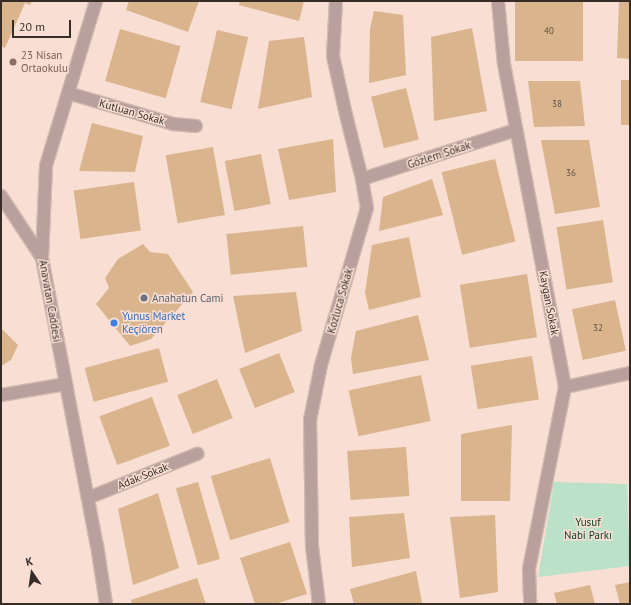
<!DOCTYPE html>
<meta charset="utf-8">
<style>
body{margin:0}
#map{position:relative;width:631px;height:605px;overflow:hidden;background:#f8ded3;font-family:"PT Sans",sans-serif}
div>[style]{position:absolute}
.green>*{inset:0;background:#bbe1c8}
.building>*{inset:0;background:#d9b48d;transform-origin:0 0}
.roads{filter:drop-shadow(1px 0 #d1bbb1) drop-shadow(-1px 0 #d1bbb1) drop-shadow(0 1px #d1bbb1) drop-shadow(0 -1px #d1bbb1)}
.street>*{height:12px;margin:-6px;padding:0 6px;transform-origin:6px;border-radius:6px;background:#baa09d}
.dots>*{width:11px;height:11px;translate:-50% -50%;box-sizing:border-box;border:2px solid #f8ded3;border-radius:50%}
span{translate:-50% -50%;white-space:nowrap;text-align:center;line-height:1.15;-webkit-text-stroke:3px #f8ded3;paint-order:stroke}
.number-label{font-size:9px;color:#5f4f41}
.number-label span{-webkit-text-stroke-width:0}
.education-label{font-size:11px;color:#785e54}
.left{translate:0 -50%;text-align:left}
.street-label{font-size:11px;color:#362d28}
.worship-label{font-size:11px;color:#5b616d}
.shop-label{font-size:11px;color:#366cbe}
.park-label{font-size:11px;color:#003c1f}
.frame{position:absolute;inset:0;border:2px solid #362d28;pointer-events:none}
.north{position:absolute;left:12px;top:553px;width:40px;height:40px;-webkit-text-stroke:3px #f8ded3;paint-order:stroke;rotate:347deg;font-size:11px;font-weight:700;line-height:16px;text-align:center;color:#362d28}
.north::after{content:'';display:block;margin:auto;width:14px;height:18px;background:#362d28;clip-path:polygon(50% 0,100% 100%,50% 72%,0 100%)}
.scale{position:absolute;left:12px;top:20px;width:59px;height:18px;box-sizing:border-box;border:2px solid #362d28;border-top:0;padding-left:5px;font-size:12px;line-height:14px;white-space:nowrap;color:#362d28;-webkit-text-stroke:3px #f8ded3;paint-order:stroke}
</style>
<div id="map">
<div class="green">
<div style="clip-path:polygon(554px 482px,627px 484px,630px 566px,538px 577px)"></div>
</div>
<div class="building">
<div style="clip-path:polygon(1px 1px,32px 1px,30px 5px,25px 3px,5px 48px,1px 46px)"></div>
<div style="clip-path:polygon(129px 1px,199px 1px,188px 32px,126px 10px)"></div>
<div style="clip-path:polygon(240px 1px,304px 1px,299px 21px,239px 5px)"></div>
<div style="left:583px;top:1px;width:60px;height:68px;rotate:90deg"></div>
<div style="clip-path:polygon(619px 1px,630px 1px,630px 59px,617px 58px)"></div>
<div style="clip-path:polygon(374px 11px,403px 15px,406px 75px,369px 83px,370px 29px)"></div>
<div style="clip-path:polygon(472px 28px,487px 111px,434px 121px,431px 37px)"></div>
<div style="left:120px;top:29px;width:63px;height:54px;rotate:16deg"></div>
<div style="left:217px;top:30px;width:32px;height:74px;rotate:13deg"></div>
<div style="clip-path:polygon(304px 37px,312px 97px,258px 109px,269px 41px)"></div>
<div style="left:621px;top:80px;width:9px;height:45px"></div>
<div style="clip-path:polygon(528px 81px,580px 81px,585px 126px,534px 127px)"></div>
<div style="left:406px;top:88px;width:53px;height:36px;rotate:76deg"></div>
<div style="clip-path:polygon(92px 123px,143px 136px,135px 172px,79px 171px)"></div>
<div style="clip-path:polygon(333px 139px,336px 192px,289px 200px,278px 149px)"></div>
<div style="clip-path:polygon(541px 140px,589px 140px,600px 207px,555px 214px)"></div>
<div style="left:213px;top:147px;width:69px;height:48px;rotate:80deg"></div>
<div style="left:261px;top:154px;width:51px;height:37px;rotate:79deg"></div>
<div style="left:495px;top:159px;width:85px;height:55px;rotate:76deg"></div>
<div style="clip-path:polygon(432px 179px,443px 215px,379px 231px,383px 197px)"></div>
<div style="left:134px;top:182px;width:49px;height:61px;rotate:82deg"></div>
<div style="left:603px;top:220px;width:63px;height:47px;rotate:81deg"></div>
<div style="left:303px;top:226px;width:41px;height:77px;rotate:84deg"></div>
<div style="clip-path:polygon(409px 237px,421px 297px,369px 310px,365px 293px,372px 245px)"></div>
<div style="clip-path:polygon(143px 244px,150px 252px,168px 254px,193px 292px,151px 339px,130px 346px,96px 304px,109px 288px,105px 278px,118px 259px)"></div>
<div style="left:527px;top:274px;width:64px;height:68px;rotate:81deg"></div>
<div style="clip-path:polygon(296px 292px,302px 331px,245px 353px,233px 296px)"></div>
<div style="left:615px;top:300px;width:52px;height:44px;rotate:78deg"></div>
<div style="clip-path:polygon(418px 315px,429px 360px,353px 374px,351px 358px,356px 331px)"></div>
<div style="clip-path:polygon(1px 328px,18px 345px,11px 360px,1px 366px)"></div>
<div style="left:159px;top:348px;width:35px;height:77px;rotate:75deg"></div>
<div style="left:279px;top:353px;width:42px;height:43px;rotate:68deg"></div>
<div style="left:532px;top:356px;width:44px;height:62px;rotate:81deg"></div>
<div style="left:421px;top:375px;width:47px;height:74px;rotate:78deg"></div>
<div style="left:217px;top:379px;width:42px;height:43px;rotate:68deg"></div>
<div style="left:152px;top:397px;width:52px;height:56px;rotate:70deg"></div>
<div style="clip-path:polygon(512px 425px,510px 501px,461px 501px,461px 434px)"></div>
<div style="left:406px;top:447px;width:49px;height:59px;rotate:86deg"></div>
<div style="left:270px;top:458px;width:67px;height:62px;rotate:73deg"></div>
<div style="left:198px;top:482px;width:80px;height:23px;rotate:74deg"></div>
<div style="clip-path:polygon(158px 493px,179px 568px,133px 585px,118px 509px)"></div>
<div style="clip-path:polygon(404px 513px,410px 558px,352px 567px,349px 517px)"></div>
<div style="clip-path:polygon(495px 515px,498px 592px,460px 598px,450px 517px)"></div>
<div style="clip-path:polygon(290px 542px,307px 594px,275px 604px,255px 604px,240px 558px)"></div>
<div style="clip-path:polygon(416px 571px,422px 603px,354px 604px,350px 589px)"></div>
<div style="clip-path:polygon(197px 578px,206px 604px,132px 604px,131px 600px)"></div>
<div style="clip-path:polygon(630px 582px,630px 604px,620px 604px,615px 585px)"></div>
<div style="clip-path:polygon(590px 585px,595px 604px,557px 604px,554px 593px)"></div>
</div>
<div class="roads">
<div class="street">
<div style="left:96px;top:1px;width:172px;rotate:106.9deg"></div>
<div style="left:46px;top:166px;width:92px;rotate:92.5deg"></div>
<div style="left:42px;top:258px;width:292px;rotate:79.2deg"></div>
<div style="left:97px;top:545px;width:60px;rotate:81.3deg"></div>
<div style="left:498px;top:1px;width:63px;rotate:84.6deg"></div>
<div style="left:504px;top:64px;width:329px;rotate:79.3deg"></div>
<div style="left:565px;top:387px;width:186px;rotate:101.2deg"></div>
<div style="left:529px;top:569px;width:35px;rotate:88deg"></div>
<div style="left:68px;top:93px;width:109px;rotate:16.4deg"></div>
<div style="left:173px;top:124px;width:23px;rotate:5deg"></div>
<div style="left:362px;top:179px;width:162px;rotate:-17.7deg"></div>
<div style="left:1px;top:196px;width:74px;rotate:56.5deg"></div>
<div style="left:565px;top:387px;width:66px;rotate:-12.2deg"></div>
<div style="left:1px;top:395px;width:66px;rotate:-9.6deg"></div>
<div style="left:88px;top:498px;width:118px;rotate:-22deg"></div>
<div style="left:319px;top:604px;width:58px;rotate:-96.9deg"></div>
<div style="left:312px;top:546px;width:126px;rotate:-90.9deg"></div>
<div style="left:310px;top:420px;width:56px;rotate:-78.7deg"></div>
<div style="left:321px;top:365px;width:164px;rotate:-73.7deg"></div>
<div style="left:367px;top:208px;width:29px;rotate:-100deg"></div>
<div style="left:362px;top:179px;width:66px;rotate:-104deg"></div>
<div style="left:346px;top:115px;width:60px;rotate:-102.4deg"></div>
<div style="left:333px;top:56px;width:55px;rotate:-86.9deg"></div>
</div>
</div>
<div class="dots">
<div style="left:13px;top:62px;background:#8d6e63"></div>
<div style="left:144px;top:298px;background:#6b7280"></div>
<div style="left:114px;top:323px;background:#3f7fe0"></div>
</div>
<div class="number-label">
<span style="left:549px;top:31px">40</span>
<span style="left:557px;top:104px">38</span>
<span style="left:571px;top:173px">36</span>
<span style="left:598px;top:328px">32</span>
</div>
<div class="education-label">
<span class="left" style="left:21px;top:62px">23 Nisan<br>Ortaokulu</span>
</div>
<div class="street-label">
<span style="left:132px;top:112px;rotate:16deg">Kutluan Sokak</span>
<span style="left:439px;top:155px;rotate:-18deg">Gözlem Sokak</span>
<span style="left:50px;top:301px;rotate:80deg">Anavatan Caddesi</span>
<span style="left:340px;top:301px;rotate:-74deg">Kozluca Sokak</span>
<span style="left:549px;top:303px;rotate:79deg">Kaygan Sokak</span>
<span style="left:143px;top:476px;rotate:-22deg">Adak Sokak</span>
</div>
<div class="worship-label">
<span class="left" style="left:152px;top:298px">Anahatun Cami</span>
</div>
<div class="shop-label">
<span class="left" style="left:122px;top:323px">Yunus Market<br>Keçiören</span>
</div>
<div class="park-label">
<span style="left:588px;top:529px">Yusuf<br>Nabi Parkı</span>
</div>
<div class="frame"></div>
<div class="north">K</div>
<div class="scale">20 m</div>
</div>
